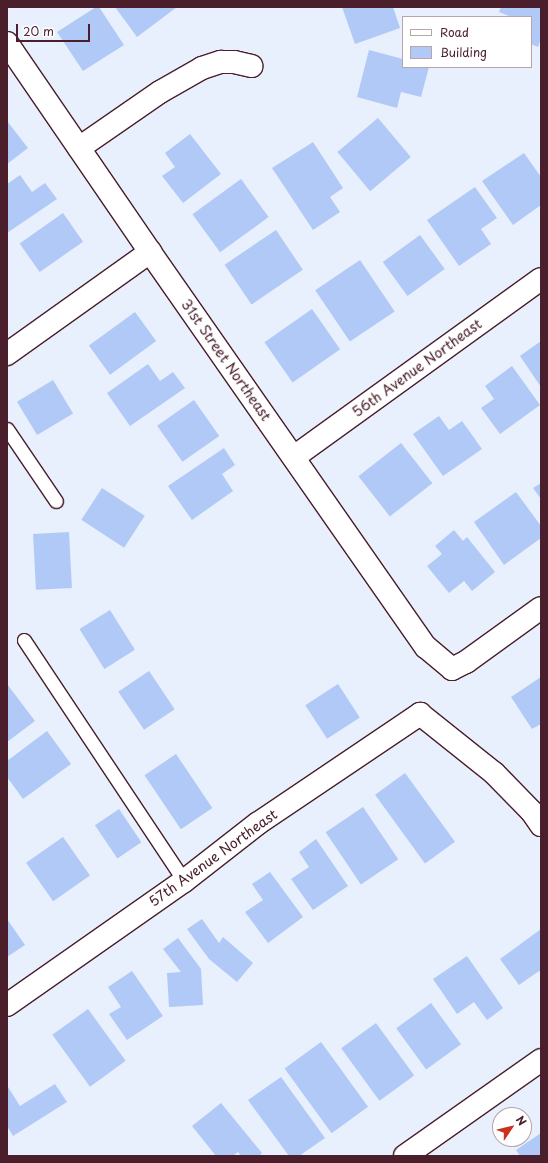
<!DOCTYPE html>
<style>
body{margin:0}
#map{position:relative;width:548px;height:1163px;overflow:hidden;background:#e8effd;font-family:"Playpen Sans",sans-serif}
div>[style]{position:absolute}
.building>*{inset:0;background:#b1c9f7;transform-origin:0 0}
.roads{filter:drop-shadow(1px 0 #4a1f2b) drop-shadow(-1px 0 #4a1f2b) drop-shadow(0 1px #4a1f2b) drop-shadow(0 -1px #4a1f2b)}
.lane>*{height:13px;margin:-6.5px;padding:0 6.5px;transform-origin:6.5px;border-radius:6.5px;background:#fff}
.street>*{height:22px;margin:-11px;padding:0 11px;transform-origin:11px;border-radius:11px;background:#fff}
span{translate:-50% -50%;white-space:nowrap;text-align:center;line-height:1.15;-webkit-text-stroke:3.5px #fff;paint-order:stroke}
.street-label{font-size:14px;color:#4a1f2b}
.frame{position:absolute;inset:0;border:8px solid #4a1f2b;pointer-events:none}
.legend{position:absolute;left:402px;top:16px;width:130px;height:52px;box-sizing:border-box;background:#fff;border:1px solid #b7a5aa;margin:0;padding:5px 7px;list-style:none;font-size:12px;color:#4a1f2b}
.legend li{display:flex;align-items:center;gap:8px;height:20px}
.legend b{width:20px;border:1px solid #b7a5aa}
.north{position:absolute;left:492px;top:1107px;width:40px;height:40px;box-sizing:border-box;background:#fff;border:1px solid #b7a5aa;border-radius:50%;rotate:55deg;font-size:11px;font-weight:700;line-height:16px;text-align:center;color:#4a1f2b}
.north::after{content:'';display:block;margin:auto;width:14px;height:18px;background:#c8321e;clip-path:polygon(50% 0,100% 100%,50% 72%,0 100%)}
.scale{position:absolute;left:16px;top:24px;width:74px;height:18px;box-sizing:border-box;border:2px solid #4a1f2b;border-top:0;padding-left:5px;font-size:12px;line-height:14px;white-space:nowrap;color:#4a1f2b;-webkit-text-stroke:3px #fff;paint-order:stroke}
</style>
<div id="map">
<div class="building">
<div style="clip-path:polygon(96px 7px,99px 7px,124px 45px,83px 71px,57px 32px)"></div>
<div style="clip-path:polygon(115px 7px,177px 7px,137px 37px)"></div>
<div style="clip-path:polygon(342px 7px,393px 7px,400px 28px,355px 44px)"></div>
<div style="clip-path:polygon(501px 7px,541px 7px,541px 39px,538px 47px,531px 44px,531px 17px,511px 17px,499px 12px)"></div>
<div style="clip-path:polygon(369px 50px,403px 59px,403px 67px,429px 67px,421px 97px,401px 92px,397px 108px,357px 97px)"></div>
<div style="left:378px;top:118px;width:51px;height:53px;rotate:50deg"></div>
<div style="clip-path:polygon(7px 121px,28px 148px,7px 164px)"></div>
<div style="clip-path:polygon(190px 134px,221px 174px,183px 203px,162px 176px,175px 167px,165px 153px)"></div>
<div style="clip-path:polygon(313px 142px,343px 188px,330px 197px,340px 212px,313px 230px,272px 168px)"></div>
<div style="clip-path:polygon(524px 153px,541px 177px,541px 205px,513px 225px,482px 181px)"></div>
<div style="clip-path:polygon(20px 175px,32px 192px,45px 183px,57px 199px,7px 233px,7px 184px)"></div>
<div style="left:241px;top:179px;width:47px;height:60px;rotate:54deg"></div>
<div style="clip-path:polygon(475px 187px,497px 218px,481px 229px,491px 244px,459px 266px,427px 220px)"></div>
<div style="left:63px;top:213px;width:35px;height:53px;rotate:55deg"></div>
<div style="left:276px;top:230px;width:48px;height:62px;rotate:56deg"></div>
<div style="left:420px;top:235px;width:42px;height:46px;rotate:54deg"></div>
<div style="left:360px;top:260px;width:62px;height:54px;rotate:56deg"></div>
<div style="left:312px;top:309px;width:49px;height:58px;rotate:55deg"></div>
<div style="left:135px;top:312px;width:36px;height:57px;rotate:54deg"></div>
<div style="clip-path:polygon(541px 341px,541px 387px,520px 356px)"></div>
<div style="clip-path:polygon(148px 364px,160px 381px,173px 372px,185px 388px,130px 426px,107px 393px)"></div>
<div style="clip-path:polygon(512px 366px,540px 405px,500px 434px,481px 408px,494px 399px,485px 386px)"></div>
<div style="left:53px;top:380px;width:39px;height:42px;rotate:59deg"></div>
<div style="left:194px;top:400px;width:44px;height:45px;rotate:55deg"></div>
<div style="clip-path:polygon(439px 416px,449px 430px,462px 421px,482px 449px,443px 476px,413px 434px)"></div>
<div style="left:401px;top:443px;width:51px;height:54px;rotate:52deg"></div>
<div style="clip-path:polygon(224px 448px,235px 465px,222px 474px,233px 491px,192px 520px,168px 486px)"></div>
<div style="clip-path:polygon(541px 483px,541px 499px,533px 488px)"></div>
<div style="left:102px;top:488px;width:51px;height:38px;rotate:33deg"></div>
<div style="clip-path:polygon(516px 492px,541px 526px,541px 538px,504px 565px,474px 522px)"></div>
<div style="clip-path:polygon(454px 530px,463px 541px,467px 537px,495px 572px,472px 591px,464px 581px,449px 593px,427px 566px,442px 554px,435px 546px)"></div>
<div style="left:69px;top:532px;width:56px;height:36px;rotate:87deg"></div>
<div style="left:110px;top:610px;width:47px;height:36px;rotate:58deg"></div>
<div style="left:149px;top:671px;width:46px;height:37px;rotate:56deg"></div>
<div style="clip-path:polygon(541px 677px,541px 724px,532px 729px,511px 697px)"></div>
<div style="clip-path:polygon(7px 684px,35px 721px,7px 742px)"></div>
<div style="left:338px;top:684px;width:40px;height:39px;rotate:57deg"></div>
<div style="clip-path:polygon(47px 731px,71px 764px,23px 799px,7px 777px,7px 761px)"></div>
<div style="left:176px;top:754px;width:65px;height:38px;rotate:56deg"></div>
<div style="left:405px;top:773px;width:85px;height:37px;rotate:54deg"></div>
<div style="left:363px;top:807px;width:63px;height:45px;rotate:56deg"></div>
<div style="left:119px;top:809px;width:40px;height:29px;rotate:56deg"></div>
<div style="left:63px;top:837px;width:47px;height:45px;rotate:55deg"></div>
<div style="clip-path:polygon(316px 839px,348px 886px,313px 910px,291px 879px,309px 867px,299px 852px)"></div>
<div style="clip-path:polygon(270px 872px,303px 917px,268px 943px,245px 912px,263px 900px,252px 884px)"></div>
<div style="clip-path:polygon(7px 919px,25px 945px,7px 957px)"></div>
<div style="clip-path:polygon(202px 919px,219px 943px,223px 937px,253px 963px,237px 982px,209px 959px,187px 929px)"></div>
<div style="clip-path:polygon(541px 929px,541px 973px,539px 971px,519px 985px,500px 959px)"></div>
<div style="clip-path:polygon(178px 938px,201px 969px,203px 1005px,169px 1007px,167px 973px,181px 972px,163px 949px)"></div>
<div style="clip-path:polygon(467px 956px,503px 1008px,487px 1020px,474px 1002px,457px 1014px,433px 979px)"></div>
<div style="clip-path:polygon(132px 971px,163px 1016px,127px 1040px,109px 1014px,121px 1007px,108px 987px)"></div>
<div style="left:431px;top:1003px;width:51px;height:43px;rotate:54deg"></div>
<div style="left:88px;top:1009px;width:64px;height:44px;rotate:54deg"></div>
<div style="left:376px;top:1023px;width:65px;height:43px;rotate:54deg"></div>
<div style="left:321px;top:1042px;width:80px;height:45px;rotate:54deg"></div>
<div style="clip-path:polygon(281px 1077px,325px 1138px,299px 1156px,289px 1156px,248px 1100px)"></div>
<div style="clip-path:polygon(55px 1084px,67px 1102px,13px 1136px,7px 1126px,7px 1088px,8px 1087px,20px 1106px)"></div>
<div style="clip-path:polygon(221px 1103px,262px 1153px,259px 1156px,241px 1156px,238px 1152px,233px 1156px,216px 1156px,192px 1126px)"></div>
<div style="clip-path:polygon(541px 1133px,541px 1156px,520px 1156px,516px 1150px)"></div>
</div>
<div class="roads">
<div class="lane">
<div style="left:7px;top:429px;width:87px;rotate:55.8deg"></div>
<div style="left:24px;top:640px;width:289px;rotate:56.4deg"></div>
</div>
<div class="street">
<div style="left:7px;top:43px;width:253px;rotate:55.6deg"></div>
<div style="left:150px;top:252px;width:482px;rotate:55.1deg"></div>
<div style="left:426px;top:647px;width:34px;rotate:40deg"></div>
<div style="left:452px;top:669px;width:16px;rotate:-27deg"></div>
<div style="left:466px;top:662px;width:92px;rotate:-35.8deg"></div>
<div style="left:79px;top:148px;width:98px;rotate:-34.7deg"></div>
<div style="left:160px;top:92px;width:48px;rotate:-29.7deg"></div>
<div style="left:202px;top:68px;width:20px;rotate:-18deg"></div>
<div style="left:221px;top:62px;width:13px"></div>
<div style="left:234px;top:62px;width:18px;rotate:13deg"></div>
<div style="left:7px;top:354px;width:176px;rotate:-35.5deg"></div>
<div style="left:294px;top:457px;width:304px;rotate:-35.8deg"></div>
<div style="left:7px;top:1005px;width:216px;rotate:-35deg"></div>
<div style="left:184px;top:881px;width:93px;rotate:-38deg"></div>
<div style="left:257px;top:824px;width:197px;rotate:-34deg"></div>
<div style="left:420px;top:714px;width:95px;rotate:38.6deg"></div>
<div style="left:494px;top:773px;width:54px;rotate:45.7deg"></div>
<div style="left:532px;top:812px;width:16px;rotate:55deg"></div>
<div style="left:405px;top:1156px;width:166px;rotate:-35.2deg"></div>
</div>
</div>
<div class="street-label">
<span style="left:226px;top:360px;rotate:55deg">31st Street Northeast</span>
<span style="left:417px;top:368px;rotate:-36deg">56th Avenue Northeast</span>
<span style="left:213px;top:858px;rotate:-36deg">57th Avenue Northeast</span>
</div>
<div class="frame"></div>
<ul class="legend">
<li><b style="height:5px;background:#fff"></b>Road</li>
<li><b style="height:11px;background:#b1c9f7"></b>Building</li>
</ul>
<div class="north">N</div>
<div class="scale">20 m</div>
</div>
